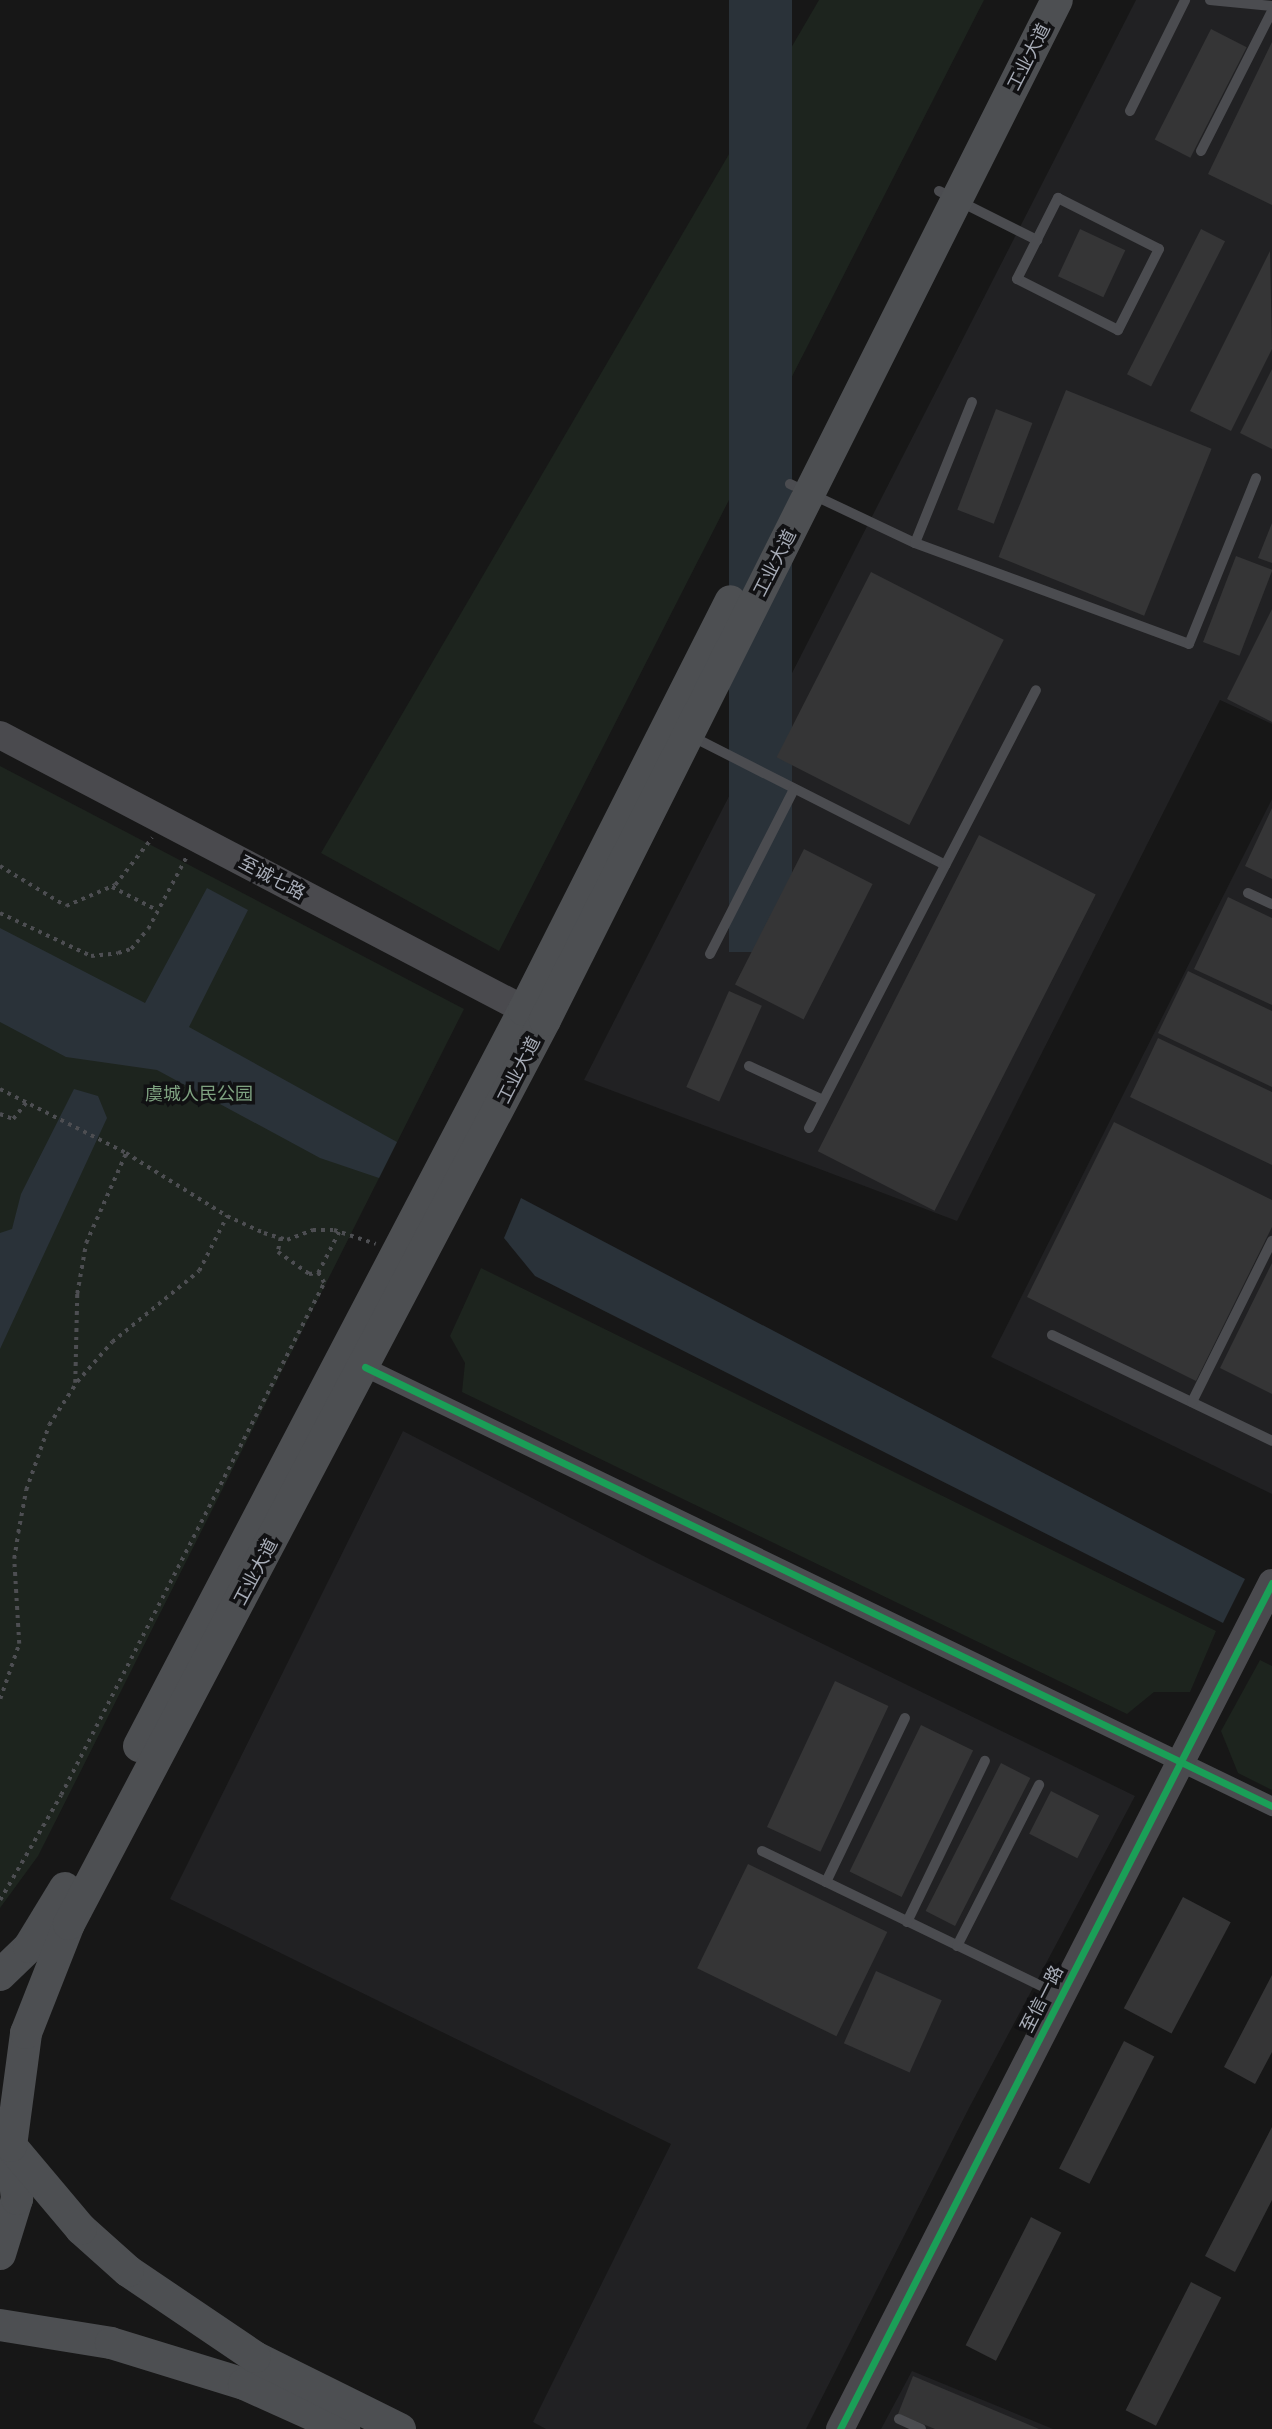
<!DOCTYPE html>
<meta charset="utf-8">
<style>
body{margin:0}
#map{position:relative;width:1272px;height:2429px;overflow:hidden;background:#171717;font-family:Quicksand,"Noto Sans SC",sans-serif}
div>[style]{position:absolute}
.built>*{inset:0;background:#212123}
.green>*{inset:0;background:#1d241e}
.water>*{inset:0;background:#2a3239;transform-origin:0 0}
.building>*{inset:0;background:#353536;transform-origin:0 0}
.path>*{height:3.5px;margin-top:-1.75px;transform-origin:0;background:repeating-linear-gradient(90deg,#4d4e52 0 3.5px,transparent 0 8.5px)}
.lane>*{height:10px;margin:-5px;padding:0 5px;transform-origin:5px;border-radius:5px;background:#4b4c50}
.street>*{height:19px;margin:-9.5px;padding:0 9.5px;transform-origin:9.5px;border-radius:9.5px;background:#4b4c50}
.secondary>*{height:28px;margin:-14px;padding:0 14px;transform-origin:14px;border-radius:14px;background:#4a4a4e}
.primary>*{height:32px;margin:-16px;padding:0 16px;transform-origin:16px;border-radius:16px;background:#4d4f52}
.cycleway>*{height:7px;margin:-3.5px;padding:0 3.5px;transform-origin:3.5px;border-radius:3.5px;background:#1a9f57}
span{translate:-50% -50%;white-space:nowrap;text-align:center;line-height:1.15;-webkit-text-stroke:7px #111113;paint-order:stroke}
.street-label{font-size:18px;color:#a8adb8}
.park-label{font-size:18px;color:#7fa381}
</style>
<div id="map">
<div class="built">
<div style="clip-path:polygon(1136px 0,1272px 0,1272px 724px,1220px 700px,957px 1221px,584px 1080px)"></div>
<div style="clip-path:polygon(1272px 799px,1272px 1494px,991px 1357px)"></div>
<div style="clip-path:polygon(403px 1431px,657px 1563px,1135px 1796px,969px 2108px,806px 2429px,546px 2429px,533px 2422px,671px 2144px,170px 1899px)"></div>
<div style="clip-path:polygon(912px 2371px,1053px 2429px,881px 2429px)"></div>
</div>
<div class="green">
<div style="clip-path:polygon(819px 0,984px 0,499px 951px,321px 853px)"></div>
<div style="clip-path:polygon(0 766px,464px 1009px,38px 1856px,0 1908px)"></div>
<div style="clip-path:polygon(481px 1268px,1216px 1631px,1190px 1692px,1154px 1692px,1127px 1714px,462px 1392px,465px 1363px,450px 1336px)"></div>
<div style="clip-path:polygon(1260px 1660px,1272px 1666px,1272px 1790px,1238px 1773px,1221px 1731px)"></div>
</div>
<div class="water">
<div style="left:729px;top:0;width:63px;height:952px"></div>
<div style="clip-path:polygon(207px 888px,248px 910px,189px 1027px,397px 1142px,379px 1178px,320px 1158px,157px 1070px,66px 1057px,0 1022px,0 928px,145px 1003px)"></div>
<div style="clip-path:polygon(74px 1089px,98px 1096px,107px 1118px,0 1349px,0 1233px,12px 1229px,21px 1194px)"></div>
<div style="clip-path:polygon(521px 1198px,1245px 1579px,1223px 1623px,535px 1276px,504px 1238px)"></div>
</div>
<div class="building">
<div style="left:1211px;top:29px;width:40px;height:124px;rotate:27deg"></div>
<div style="clip-path:polygon(1272px 42px,1272px 205px,1208px 174px)"></div>
<div style="left:1080px;top:229px;width:50px;height:52px;rotate:25deg"></div>
<div style="left:1201px;top:229px;width:27px;height:163px;rotate:27deg"></div>
<div style="clip-path:polygon(1270px 251px,1272px 349px,1231px 431px,1190px 411px)"></div>
<div style="clip-path:polygon(1272px 369px,1272px 449px,1240px 433px)"></div>
<div style="left:1066px;top:390px;width:157px;height:180px;rotate:22deg"></div>
<div style="left:996px;top:409px;width:39px;height:108px;rotate:21deg"></div>
<div style="clip-path:polygon(1272px 523px,1272px 563px,1258px 558px)"></div>
<div style="left:1236px;top:556px;width:39px;height:92px;rotate:21deg"></div>
<div style="left:871px;top:572px;width:149px;height:208px;rotate:27deg"></div>
<div style="clip-path:polygon(1272px 609px,1272px 722px,1227px 699px)"></div>
<div style="clip-path:polygon(1272px 808px,1272px 879px,1245px 866px)"></div>
<div style="left:979px;top:835px;width:131px;height:355px;rotate:27deg"></div>
<div style="left:804px;top:849px;width:77px;height:152px;rotate:27deg"></div>
<div style="clip-path:polygon(1228px 897px,1272px 918px,1272px 1005px,1194px 969px)"></div>
<div style="clip-path:polygon(1188px 971px,1272px 1011px,1272px 1087px,1158px 1033px)"></div>
<div style="left:729px;top:991px;width:36px;height:105px;rotate:24deg"></div>
<div style="clip-path:polygon(1158px 1038px,1272px 1092px,1272px 1165px,1130px 1097px)"></div>
<div style="clip-path:polygon(1114px 1122px,1272px 1200px,1272px 1227px,1196px 1381px,1027px 1297px)"></div>
<div style="clip-path:polygon(1272px 1263px,1272px 1394px,1220px 1368px)"></div>
<div style="left:835px;top:1681px;width:59px;height:161px;rotate:25deg"></div>
<div style="left:921px;top:1725px;width:58px;height:163px;rotate:26deg"></div>
<div style="left:1001px;top:1763px;width:33px;height:166px;rotate:27deg"></div>
<div style="left:1051px;top:1791px;width:54px;height:48px;rotate:27deg"></div>
<div style="left:748px;top:1864px;width:155px;height:116px;rotate:26deg"></div>
<div style="left:1183px;top:1897px;width:54px;height:126px;rotate:28deg"></div>
<div style="left:876px;top:1971px;width:72px;height:79px;rotate:24deg"></div>
<div style="clip-path:polygon(1272px 1975px,1272px 2052px,1255px 2084px,1224px 2067px)"></div>
<div style="left:1124px;top:2041px;width:34px;height:143px;rotate:27deg"></div>
<div style="clip-path:polygon(1272px 2127px,1272px 2200px,1235px 2272px,1205px 2256px)"></div>
<div style="left:1031px;top:2217px;width:34px;height:144px;rotate:27deg"></div>
<div style="left:1191px;top:2282px;width:34px;height:144px;rotate:27deg"></div>
<div style="clip-path:polygon(913px 2376px,1039px 2429px,935px 2429px,898px 2414px)"></div>
</div>
<div class="path">
<div style="left:0;top:866px;width:77px;rotate:31.2deg"></div>
<div style="left:66px;top:906px;width:53px;rotate:-23.2deg"></div>
<div style="left:115px;top:885px;width:60px;rotate:-51.8deg"></div>
<div style="left:112px;top:887px;width:51px;rotate:27.1deg"></div>
<div style="left:0;top:913px;width:101px;rotate:25.3deg"></div>
<div style="left:91px;top:956px;width:27px;rotate:-6deg"></div>
<div style="left:118px;top:953px;width:14px;rotate:-17deg"></div>
<div style="left:131px;top:949px;width:26px;rotate:-50deg"></div>
<div style="left:148px;top:929px;width:83px;rotate:-61.9deg"></div>
<div style="left:0;top:1089px;width:141px;rotate:26.9deg"></div>
<div style="left:126px;top:1153px;width:119px;rotate:32deg"></div>
<div style="left:227px;top:1216px;width:41px;rotate:24.7deg"></div>
<div style="left:264px;top:1233px;width:24px;rotate:17deg"></div>
<div style="left:287px;top:1240px;width:28px;rotate:-21deg"></div>
<div style="left:313px;top:1230px;width:21px"></div>
<div style="left:334px;top:1230px;width:44px;rotate:18.4deg"></div>
<div style="left:0;top:1114px;width:14px;rotate:21deg"></div>
<div style="left:13px;top:1119px;width:21px;rotate:-51deg"></div>
<div style="left:281px;top:1238px;width:14px;rotate:102deg"></div>
<div style="left:278px;top:1252px;width:38px;rotate:35deg"></div>
<div style="left:309px;top:1274px;width:9px;rotate:-6deg"></div>
<div style="left:318px;top:1273px;width:46px;rotate:-62.9deg"></div>
<div style="left:75px;top:1383px;width:89px;rotate:-88.7deg"></div>
<div style="left:77px;top:1294px;width:52px;rotate:-80deg"></div>
<div style="left:86px;top:1243px;width:98px;rotate:-66deg"></div>
<div style="left:0;top:1699px;width:58px;rotate:-70.9deg"></div>
<div style="left:19px;top:1644px;width:85px;rotate:-93.4deg"></div>
<div style="left:14px;top:1559px;width:26px;rotate:-81deg"></div>
<div style="left:18px;top:1533px;width:44px;rotate:-79.5deg"></div>
<div style="left:26px;top:1490px;width:69px;rotate:-70.5deg"></div>
<div style="left:49px;top:1425px;width:51px;rotate:-56.9deg"></div>
<div style="left:77px;top:1382px;width:53px;rotate:-48.8deg"></div>
<div style="left:112px;top:1342px;width:112px;rotate:-39.2deg"></div>
<div style="left:199px;top:1271px;width:62px;rotate:-63deg"></div>
<div style="left:0;top:1900px;width:121px;rotate:-59.8deg"></div>
<div style="left:61px;top:1795px;width:576px;rotate:-62.81deg"></div>
<div style="left:324px;top:1283px;width:12px;rotate:-121deg"></div>
</div>
<div class="lane">
<div style="left:1210px;top:0;width:62px;rotate:5.5deg"></div>
<div style="left:1130px;top:111px;width:124px;rotate:-63.6deg"></div>
<div style="left:1201px;top:151px;width:157px;rotate:-63.1deg"></div>
<div style="left:939px;top:191px;width:110px;rotate:26.6deg"></div>
<div style="left:1058px;top:198px;width:113px;rotate:26.8deg"></div>
<div style="left:1159px;top:249px;width:91px;rotate:116.8deg"></div>
<div style="left:1118px;top:330px;width:113px;rotate:-153.2deg"></div>
<div style="left:1017px;top:279px;width:91px;rotate:-63.2deg"></div>
<div style="left:790px;top:484px;width:138px;rotate:25.3deg"></div>
<div style="left:915px;top:543px;width:292px;rotate:20.2deg"></div>
<div style="left:1189px;top:644px;width:179px;rotate:-68deg"></div>
<div style="left:915px;top:543px;width:152px;rotate:-68deg"></div>
<div style="left:693px;top:737px;width:283px;rotate:26.9deg"></div>
<div style="left:1248px;top:893px;width:26px;rotate:25deg"></div>
<div style="left:710px;top:954px;width:185px;rotate:-63deg"></div>
<div style="left:749px;top:1066px;width:81px;rotate:24.7deg"></div>
<div style="left:809px;top:1128px;width:493px;rotate:-62.6deg"></div>
<div style="left:1052px;top:1335px;width:244px;rotate:25.7deg"></div>
<div style="left:1192px;top:1402px;width:180px;rotate:-63.6deg"></div>
<div style="left:762px;top:1851px;width:329px;rotate:25.8deg"></div>
<div style="left:826px;top:1882px;width:182px;rotate:-64.3deg"></div>
<div style="left:907px;top:1922px;width:179px;rotate:-64.2deg"></div>
<div style="left:957px;top:1946px;width:181px;rotate:-63deg"></div>
<div style="left:899px;top:2419px;width:24px;rotate:24deg"></div>
</div>
<div class="street">
<div style="left:365px;top:1367px;width:1008px;rotate:25.83deg"></div>
</div>
<div class="secondary">
<div style="left:0;top:735px;width:612px;rotate:27.65deg"></div>
<div style="left:840px;top:2429px;width:950px;rotate:-62.95deg"></div>
</div>
<div class="primary">
<div style="left:139px;top:1746px;width:831px;rotate:-62.39deg"></div>
<div style="left:524px;top:1010px;width:458px;rotate:-63.2deg"></div>
<div style="left:0;top:1975px;width:40px;rotate:-44deg"></div>
<div style="left:29px;top:1947px;width:69px;rotate:-58.6deg"></div>
<div style="left:0;top:2254px;width:58px;rotate:-72.8deg"></div>
<div style="left:17px;top:2199px;width:52px;rotate:-96.6deg"></div>
<div style="left:0;top:2325px;width:112px;rotate:9.2deg"></div>
<div style="left:111px;top:2343px;width:139px;rotate:17.1deg"></div>
<div style="left:244px;top:2384px;width:110px;rotate:24.2deg"></div>
<div style="left:400px;top:2429px;width:162px;rotate:-153.6deg"></div>
<div style="left:255px;top:2357px;width:153px;rotate:-145.9deg"></div>
<div style="left:128px;top:2271px;width:63px;rotate:-138.2deg"></div>
<div style="left:81px;top:2229px;width:109px;rotate:-130.1deg"></div>
<div style="left:11px;top:2146px;width:114px;rotate:-82.4deg"></div>
<div style="left:26px;top:2033px;width:117px;rotate:-68.5deg"></div>
<div style="left:69px;top:1924px;width:1022px;rotate:-62.23deg"></div>
<div style="left:545px;top:1020px;width:1141px;rotate:-63.35deg"></div>
</div>
<div class="cycleway">
<div style="left:365px;top:1367px;width:1008px;rotate:25.83deg"></div>
<div style="left:840px;top:2429px;width:950px;rotate:-62.95deg"></div>
</div>
<div class="street-label">
<span style="left:1029px;top:57px;rotate:-63deg">工业大道</span>
<span style="left:775px;top:563px;rotate:-63deg">工业大道</span>
<span style="left:272px;top:878px;rotate:28deg">至诚七路</span>
<span style="left:519px;top:1070px;rotate:-63deg">工业大道</span>
<span style="left:256px;top:1572px;rotate:-62deg">工业大道</span>
<span style="left:1042px;top:1999px;rotate:-63deg">至信一路</span>
</div>
<div class="park-label">
<span style="left:199px;top:1094px">虞城人民公园</span>
</div>
</div>
